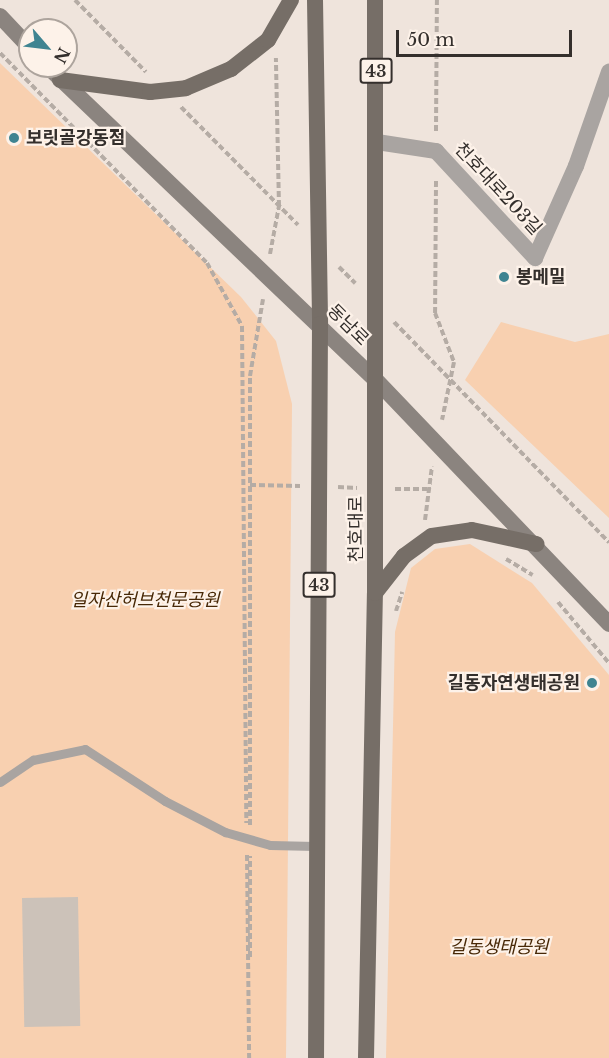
<!DOCTYPE html>
<meta charset="utf-8">
<style>
body{margin:0}
#map{position:relative;width:609px;height:1058px;overflow:hidden;background:#efe4dc;font-family:"Libre Baskerville","Noto Sans KR",serif}
div>[style]{position:absolute}
.green>*{inset:0;background:#f8d0b0}
.building>*{inset:0;background:#ccc2b9;transform-origin:0 0}
.path>*{height:4px;margin-top:-2px;transform-origin:0;background:repeating-linear-gradient(90deg,#b5aca5 0 6px,transparent 0 9px)}
.service>*{height:9px;margin:-4.5px;padding:0 4.5px;transform-origin:4.5px;border-radius:4.5px;background:#a9a4a1}
.minor>*{height:16px;margin:-8px;padding:0 8px;transform-origin:8px;border-radius:8px;background:#a9a4a1}
.secondary>*{height:16px;margin:-8px;padding:0 8px;transform-origin:8px;border-radius:8px;background:#8b847f}
.primary>*{height:16px;margin:-8px;padding:0 8px;transform-origin:8px;border-radius:8px;background:#766e67}
.dots>*{width:16px;height:16px;translate:-50% -50%;box-sizing:border-box;border:3px solid #fdf2e9;border-radius:50%}
span{translate:-50% -50%;white-space:nowrap;text-align:center;line-height:1.15;-webkit-text-stroke:4.5px #fdf2e9;paint-order:stroke}
.shield-label span{padding:2px 4px;background:#fdf2e9;border:2px solid;border-radius:4px;-webkit-text-stroke-width:0}
.shield-label{font-size:16px;color:#342f2c;font-weight:700}
.poi-label{font-size:18px;color:#342f2c;font-weight:700}
.left{translate:0 -50%;text-align:left}
.right{translate:-100% -50%;text-align:right}
.street-label{font-size:18px;color:#342f2c}
.park-label{font-size:18px;color:#482806;font-style:italic}
.north{position:absolute;left:18px;top:18px;width:60px;height:60px;box-sizing:border-box;background:#fdf2e9;border:2px solid #ada49d;border-radius:50%;rotate:118deg;font-size:16px;font-weight:700;line-height:24px;text-align:center;color:#342f2c}
.north::after{content:'';display:block;margin:auto;width:21px;height:27px;background:#3f8491;clip-path:polygon(50% 0,100% 100%,50% 72%,0 100%)}
.scale{position:absolute;left:396px;top:30px;width:176px;height:27px;box-sizing:border-box;border:3px solid #342f2c;border-top:0;padding-left:8px;font-size:18px;line-height:21px;white-space:nowrap;color:#342f2c;-webkit-text-stroke:4px #fdf2e9;paint-order:stroke}
</style>
<div id="map">
<div class="green">
<div style="clip-path:polygon(0 63px,241px 297px,276px 341px,292px 404px,286px 1058px,0 1058px)"></div>
<div style="clip-path:polygon(501px 322px,575px 342px,609px 334px,609px 518px,465px 380px)"></div>
<div style="clip-path:polygon(470px 544px,532px 583px,609px 675px,609px 1058px,386px 1058px,395px 632px,411px 568px,435px 549px)"></div>
</div>
<div class="building">
<div style="left:78px;top:897px;width:129px;height:56px;rotate:89deg"></div>
</div>
<div class="path">
<div style="left:75px;top:0;width:101px;rotate:45.4deg"></div>
<div style="left:0;top:53px;width:295px;rotate:45.4deg"></div>
<div style="left:207px;top:263px;width:72px;rotate:60.9deg"></div>
<div style="left:242px;top:326px;width:497px;rotate:89.5deg"></div>
<div style="left:181px;top:107px;width:166px;rotate:45.2deg"></div>
<div style="left:436px;top:131px;width:131px;rotate:-89.6deg"></div>
<div style="left:436px;top:181px;width:132px;rotate:90.4deg"></div>
<div style="left:435px;top:313px;width:53px;rotate:68.8deg"></div>
<div style="left:454px;top:362px;width:59px;rotate:101.7deg"></div>
<div style="left:270px;top:254px;width:49px;rotate:-79.4deg"></div>
<div style="left:279px;top:206px;width:148px;rotate:-91.2deg"></div>
<div style="left:339px;top:267px;width:23px;rotate:45deg"></div>
<div style="left:394px;top:322px;width:308px;rotate:45.7deg"></div>
<div style="left:250px;top:485px;width:50px;rotate:1.1deg"></div>
<div style="left:338px;top:487px;width:19px;rotate:3deg"></div>
<div style="left:395px;top:489px;width:32px"></div>
<div style="left:425px;top:520px;width:54px;rotate:-82.6deg"></div>
<div style="left:506px;top:559px;width:31px;rotate:31deg"></div>
<div style="left:558px;top:602px;width:80px;rotate:50.1deg"></div>
<div style="left:396px;top:611px;width:20px;rotate:-72deg"></div>
<div style="left:250px;top:825px;width:449px;rotate:-90deg"></div>
<div style="left:250px;top:376px;width:78px;rotate:-80.4deg"></div>
<div style="left:247px;top:855px;width:203px;rotate:89.4deg"></div>
<div style="left:250px;top:957px;width:101px;rotate:-90deg"></div>
</div>
<div class="service">
<div style="left:0;top:782px;width:40px;rotate:-34deg"></div>
<div style="left:33px;top:760px;width:53px;rotate:-11.9deg"></div>
<div style="left:85px;top:749px;width:95px;rotate:33deg"></div>
<div style="left:165px;top:801px;width:68px;rotate:27.3deg"></div>
<div style="left:225px;top:832px;width:47px;rotate:16.1deg"></div>
<div style="left:270px;top:845px;width:45px;rotate:1.3deg"></div>
</div>
<div class="minor">
<div style="left:377px;top:142px;width:60px;rotate:8.7deg"></div>
<div style="left:436px;top:151px;width:146px;rotate:47.2deg"></div>
<div style="left:535px;top:258px;width:101px;rotate:-66deg"></div>
<div style="left:576px;top:166px;width:100px;rotate:-70.7deg"></div>
</div>
<div class="secondary">
<div style="left:0;top:16px;width:44px;rotate:46.8deg"></div>
<div style="left:47px;top:66px;width:453px;rotate:43.7deg"></div>
<div style="left:375px;top:379px;width:339px;rotate:46.3deg"></div>
</div>
<div class="primary">
<div style="left:315px;top:0;width:324px;rotate:89.1deg"></div>
<div style="left:320px;top:324px;width:734px;rotate:90.31deg"></div>
<div style="left:60px;top:80px;width:91px;rotate:7.6deg"></div>
<div style="left:150px;top:92px;width:36px;rotate:-6deg"></div>
<div style="left:186px;top:88px;width:49px;rotate:-22.9deg"></div>
<div style="left:231px;top:69px;width:47px;rotate:-38.1deg"></div>
<div style="left:268px;top:40px;width:46px;rotate:-60.1deg"></div>
<div style="left:375px;top:593px;width:47px;rotate:-51.9deg"></div>
<div style="left:404px;top:556px;width:34px;rotate:-36deg"></div>
<div style="left:432px;top:536px;width:40px;rotate:-8.5deg"></div>
<div style="left:472px;top:530px;width:66px;rotate:12.3deg"></div>
<div style="left:366px;top:1058px;width:465px;rotate:-88.9deg"></div>
<div style="left:375px;top:593px;width:593px;rotate:-90deg"></div>
</div>
<div class="dots">
<div style="left:14px;top:138px;background:#3f8491"></div>
<div style="left:504px;top:277px;background:#3f8491"></div>
<div style="left:592px;top:683px;background:#3f8491"></div>
</div>
<div class="shield-label">
<span style="left:376px;top:71px">43</span>
<span style="left:319px;top:585px">43</span>
</div>
<div class="poi-label">
<span class="left" style="left:26px;top:138px">보릿골강동점</span>
<span class="left" style="left:516px;top:277px">봉메밀</span>
<span class="right" style="left:580px;top:683px">길동자연생태공원</span>
</div>
<div class="street-label">
<span style="left:498px;top:189px;rotate:47deg">천호대로203길</span>
<span style="left:348px;top:325px;rotate:45deg">동남로</span>
<span style="left:356px;top:529px;rotate:-90deg">천호대로</span>
</div>
<div class="park-label">
<span style="left:145px;top:600px">일자산허브천문공원</span>
<span style="left:499px;top:947px">길동생태공원</span>
</div>
<div class="north">N</div>
<div class="scale">50 m</div>
</div>
